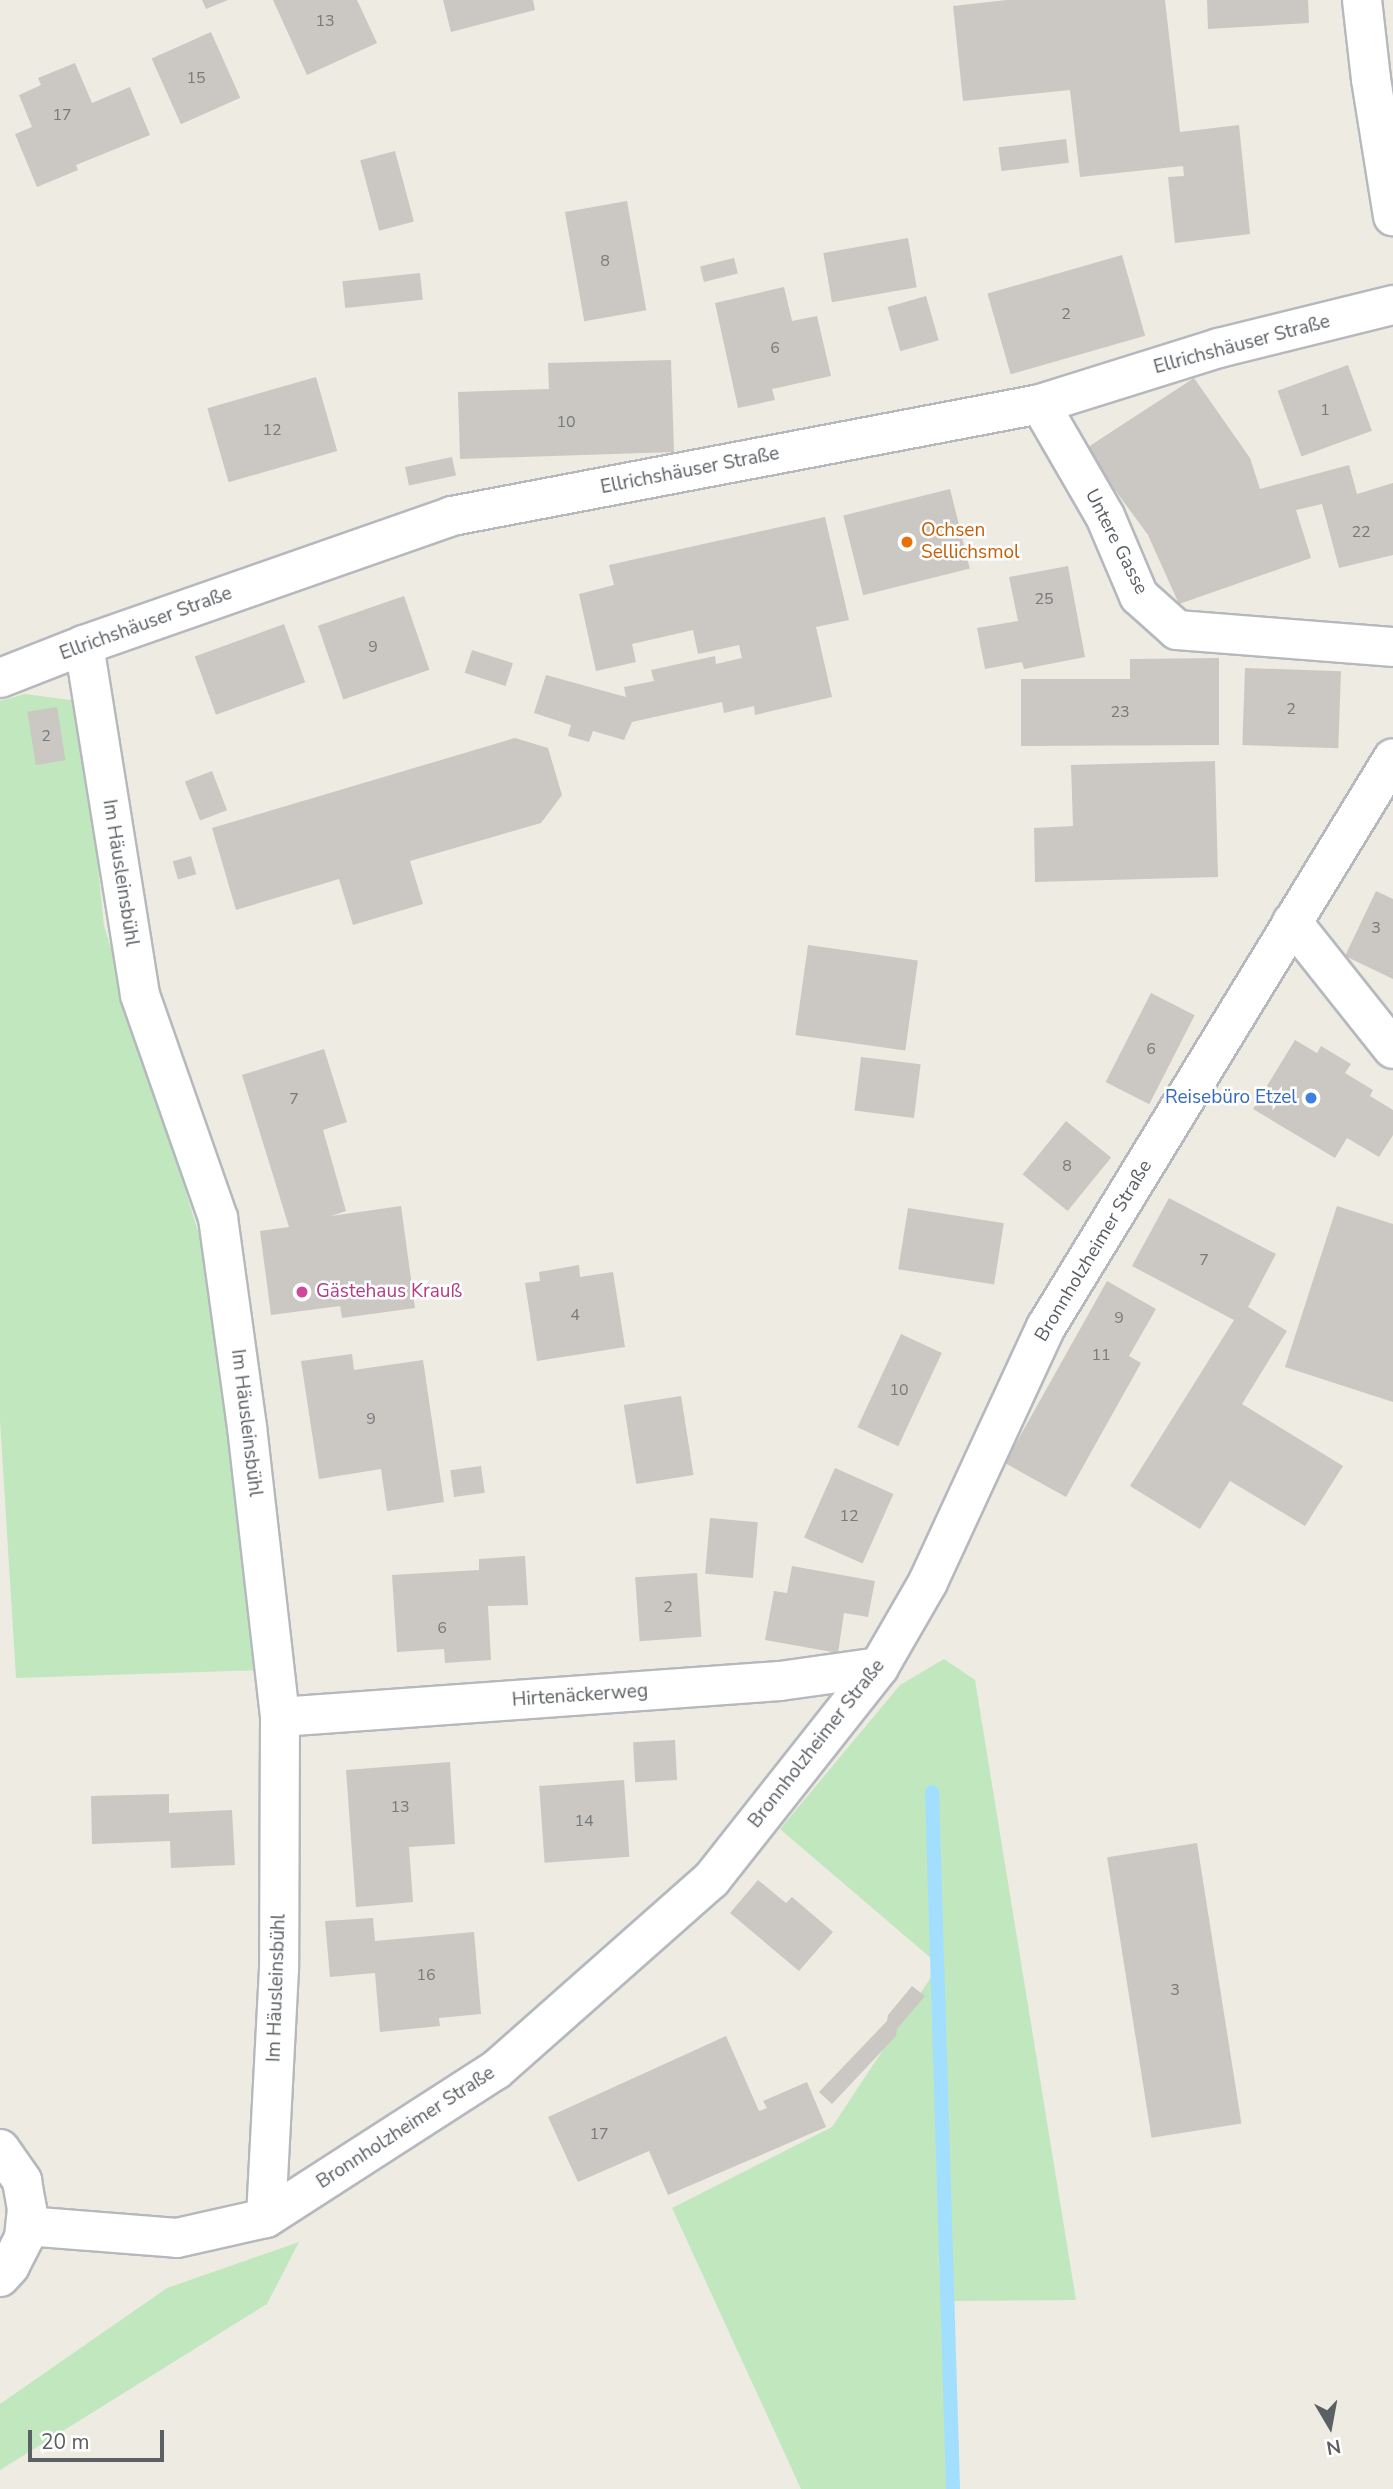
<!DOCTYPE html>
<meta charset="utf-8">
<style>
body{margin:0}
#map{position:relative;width:1393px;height:2489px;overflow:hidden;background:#eeebe3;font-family:"Nunito Sans",sans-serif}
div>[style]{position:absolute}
.green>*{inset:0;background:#c1e7be}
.stream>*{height:14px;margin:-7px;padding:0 7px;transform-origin:7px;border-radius:7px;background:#a2dfff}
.building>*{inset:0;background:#cbc7c2;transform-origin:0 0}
.roads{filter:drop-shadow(2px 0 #b5b9be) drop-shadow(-2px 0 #b5b9be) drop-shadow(0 2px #b5b9be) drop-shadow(0 -2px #b5b9be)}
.minor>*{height:38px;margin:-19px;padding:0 19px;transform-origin:19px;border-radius:19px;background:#fff}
.dots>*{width:19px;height:19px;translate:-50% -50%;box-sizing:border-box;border:4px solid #fff;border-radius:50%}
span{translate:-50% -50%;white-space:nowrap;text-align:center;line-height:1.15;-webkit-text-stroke:5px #fff;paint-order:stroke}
.number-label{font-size:16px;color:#777a7c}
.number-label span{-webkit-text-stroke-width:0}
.street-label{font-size:19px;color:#5b6064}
.food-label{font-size:19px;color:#c56008}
.left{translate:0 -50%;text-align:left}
.shop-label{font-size:19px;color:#366cbe}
.right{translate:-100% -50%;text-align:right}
.hotel-label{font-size:19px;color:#b23c85}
.north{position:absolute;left:1295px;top:2391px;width:70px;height:70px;-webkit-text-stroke:5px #fff;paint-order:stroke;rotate:170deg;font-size:19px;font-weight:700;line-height:28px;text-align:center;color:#5b6064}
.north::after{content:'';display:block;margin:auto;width:24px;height:32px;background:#5b6064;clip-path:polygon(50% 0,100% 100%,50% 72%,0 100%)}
.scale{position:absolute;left:28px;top:2430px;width:136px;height:32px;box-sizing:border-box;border:4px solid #5b6064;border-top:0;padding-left:9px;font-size:21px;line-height:24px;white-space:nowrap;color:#5b6064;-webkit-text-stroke:5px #fff;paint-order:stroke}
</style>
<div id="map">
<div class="green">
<div style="clip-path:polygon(25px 694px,78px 701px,86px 747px,104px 926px,210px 1270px,262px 1670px,16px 1678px,0 1420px,0 701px)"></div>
<div style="clip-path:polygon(944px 1659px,975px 1680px,1076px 2300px,951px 2301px,957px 2489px,801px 2489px,672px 2208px,832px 2127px,939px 1965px,780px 1829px,900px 1685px)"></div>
<div style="clip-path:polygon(299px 2242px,267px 2304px,0 2470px,0 2404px,167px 2288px)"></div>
</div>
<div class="stream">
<div style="left:932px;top:1792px;width:697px;rotate:88.27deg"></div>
</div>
<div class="building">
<div style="clip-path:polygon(202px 0,228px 0,206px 9px)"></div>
<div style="clip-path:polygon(273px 0,357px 0,377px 43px,307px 75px)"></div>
<div style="clip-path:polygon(443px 0,533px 0,535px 10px,451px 32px)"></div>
<div style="clip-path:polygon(1007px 0,1165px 0,1180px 132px,1239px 125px,1250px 234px,1175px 243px,1168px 177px,1184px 176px,1183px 166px,1080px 177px,1070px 90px,963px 101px,953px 6px)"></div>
<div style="clip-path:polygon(1207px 0,1308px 0,1309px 23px,1208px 29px)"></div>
<div style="left:211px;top:32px;width:72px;height:65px;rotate:66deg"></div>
<div style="clip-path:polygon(75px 63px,92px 103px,130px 87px,150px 135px,76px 165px,78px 170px,37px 187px,15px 134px,32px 127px,19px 95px,41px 85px,38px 78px)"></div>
<div style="left:1066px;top:139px;width:24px;height:68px;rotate:83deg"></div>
<div style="left:395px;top:151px;width:73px;height:36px;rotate:75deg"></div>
<div style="left:627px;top:201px;width:111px;height:63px;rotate:80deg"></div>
<div style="left:908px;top:238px;width:50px;height:86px;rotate:80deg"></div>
<div style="left:1122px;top:255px;width:84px;height:140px;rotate:74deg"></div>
<div style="left:734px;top:258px;width:16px;height:35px;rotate:76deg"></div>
<div style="left:420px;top:273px;width:27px;height:78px;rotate:84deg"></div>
<div style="clip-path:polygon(784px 287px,792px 321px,817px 316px,831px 376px,772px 389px,775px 400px,738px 408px,715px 303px)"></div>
<div style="left:926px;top:296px;width:46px;height:40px;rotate:74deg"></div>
<div style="clip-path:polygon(671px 360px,674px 452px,460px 459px,458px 392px,549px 389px,548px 363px)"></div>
<div style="left:1348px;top:365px;width:70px;height:75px;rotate:70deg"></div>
<div style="left:316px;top:377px;width:77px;height:113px;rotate:74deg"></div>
<div style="clip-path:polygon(1194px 378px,1250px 458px,1260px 489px,1349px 465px,1357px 494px,1393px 483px,1393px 555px,1339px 568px,1322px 504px,1296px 510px,1311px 558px,1179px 604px,1148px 535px,1085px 449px)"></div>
<div style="left:452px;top:457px;width:19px;height:48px;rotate:78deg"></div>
<div style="left:950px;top:489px;width:82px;height:110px;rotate:76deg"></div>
<div style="clip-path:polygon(825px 517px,849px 620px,816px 627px,832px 697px,755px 715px,754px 706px,724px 713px,722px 702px,632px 722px,624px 740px,593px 731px,589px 742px,568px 736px,571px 725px,534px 713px,546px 675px,626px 697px,624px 687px,654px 681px,651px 670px,715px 656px,716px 664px,742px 658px,739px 645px,698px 654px,693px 630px,632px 644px,636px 662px,596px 671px,579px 594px,614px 585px,609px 565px)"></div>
<div style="clip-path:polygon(1068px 566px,1085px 657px,1024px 669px,1022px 662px,985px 669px,977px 628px,1018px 621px,1009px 577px)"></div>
<div style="left:404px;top:596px;width:78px;height:91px;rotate:71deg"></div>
<div style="left:284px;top:624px;width:62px;height:95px;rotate:70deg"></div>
<div style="left:472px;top:650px;width:43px;height:24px;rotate:18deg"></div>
<div style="clip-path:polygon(1219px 658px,1219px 745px,1021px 746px,1021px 679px,1130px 679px,1130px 659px)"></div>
<div style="left:1245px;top:668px;width:96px;height:77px;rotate:2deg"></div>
<div style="left:57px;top:707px;width:54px;height:30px;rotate:81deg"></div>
<div style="clip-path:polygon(515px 738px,548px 748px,562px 795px,541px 823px,410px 861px,423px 904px,353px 925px,339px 879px,236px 910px,212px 828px)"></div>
<div style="clip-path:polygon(1215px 761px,1218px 877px,1035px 882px,1034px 828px,1073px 826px,1071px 765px)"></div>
<div style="left:212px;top:771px;width:42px;height:29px;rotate:69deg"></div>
<div style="left:191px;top:856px;width:19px;height:19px;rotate:74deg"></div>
<div style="clip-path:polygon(1376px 891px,1393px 899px,1393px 979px,1345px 956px)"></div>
<div style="left:808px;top:945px;width:111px;height:91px;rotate:8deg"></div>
<div style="left:1151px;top:993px;width:49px;height:100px;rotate:27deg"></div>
<div style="clip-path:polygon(1295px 1040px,1317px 1053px,1321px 1046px,1351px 1064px,1345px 1073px,1373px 1090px,1370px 1096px,1393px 1110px,1393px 1135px,1379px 1157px,1347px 1138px,1335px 1158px,1253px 1109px)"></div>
<div style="clip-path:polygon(324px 1049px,347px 1122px,323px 1130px,346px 1211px,331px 1216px,401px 1206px,415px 1308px,342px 1318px,340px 1306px,271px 1315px,260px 1231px,289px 1227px,242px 1075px)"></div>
<div style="left:861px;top:1057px;width:60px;height:54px;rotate:7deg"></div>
<div style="left:1066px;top:1121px;width:58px;height:69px;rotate:39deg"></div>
<div style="clip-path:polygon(1169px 1198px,1276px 1254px,1248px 1307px,1287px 1331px,1242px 1404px,1343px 1466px,1305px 1526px,1230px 1481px,1200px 1529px,1130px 1486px,1234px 1320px,1132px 1266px)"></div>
<div style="clip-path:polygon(1337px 1206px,1393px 1224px,1393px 1402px,1285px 1367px)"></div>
<div style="left:908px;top:1208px;width:97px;height:62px;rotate:9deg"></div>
<div style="clip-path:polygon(579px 1265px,580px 1277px,613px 1272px,625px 1347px,537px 1361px,525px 1283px,540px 1281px,539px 1272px)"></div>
<div style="clip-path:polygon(1107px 1281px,1156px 1309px,1129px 1356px,1141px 1363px,1066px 1497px,1005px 1463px)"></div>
<div style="left:901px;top:1334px;width:45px;height:103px;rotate:25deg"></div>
<div style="clip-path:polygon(352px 1354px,354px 1370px,423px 1360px,444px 1502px,387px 1511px,381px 1469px,319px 1479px,301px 1361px)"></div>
<div style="left:681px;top:1396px;width:80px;height:58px;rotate:81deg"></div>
<div style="left:481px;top:1466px;width:27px;height:31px;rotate:82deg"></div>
<div style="left:835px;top:1468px;width:64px;height:76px;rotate:24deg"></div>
<div style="left:710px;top:1518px;width:48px;height:56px;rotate:5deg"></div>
<div style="clip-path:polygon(525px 1556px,528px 1605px,488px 1606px,491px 1660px,445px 1663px,444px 1649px,397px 1652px,392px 1575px,479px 1570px,479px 1559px)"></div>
<div style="clip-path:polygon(792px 1566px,875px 1581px,868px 1617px,844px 1613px,838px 1653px,765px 1640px,774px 1591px,787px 1593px)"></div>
<div style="left:697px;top:1573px;width:64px;height:62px;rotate:86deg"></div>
<div style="left:675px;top:1740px;width:40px;height:42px;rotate:87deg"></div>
<div style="clip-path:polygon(450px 1762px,455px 1844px,409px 1847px,413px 1902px,356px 1907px,346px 1770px)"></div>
<div style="left:624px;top:1780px;width:77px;height:85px;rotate:86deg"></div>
<div style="clip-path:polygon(169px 1794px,169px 1813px,232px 1810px,235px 1865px,171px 1868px,170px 1841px,92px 1844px,91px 1796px)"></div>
<div style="left:1197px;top:1843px;width:284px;height:91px;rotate:81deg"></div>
<div style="clip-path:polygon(758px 1880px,786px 1903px,792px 1897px,833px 1932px,799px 1971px,730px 1913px)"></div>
<div style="clip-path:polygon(373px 1918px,375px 1941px,474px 1932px,481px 2014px,439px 2018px,440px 2026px,380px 2032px,375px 1973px,330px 1977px,325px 1921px)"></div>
<div style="clip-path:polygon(912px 1986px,925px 1996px,897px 2029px,896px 2036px,832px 2104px,819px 2092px,887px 2021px,888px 2015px)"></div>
<div style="clip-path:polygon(726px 2036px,759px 2111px,767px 2108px,763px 2101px,807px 2082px,826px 2127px,668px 2195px,649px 2151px,578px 2182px,548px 2117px)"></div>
</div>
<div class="roads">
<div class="minor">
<div style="left:1362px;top:0;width:80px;rotate:83.5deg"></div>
<div style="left:1371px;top:79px;width:139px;rotate:80.9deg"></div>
<div style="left:1040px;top:404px;width:129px;rotate:59.9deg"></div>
<div style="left:1105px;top:516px;width:87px;rotate:67deg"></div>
<div style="left:1139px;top:596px;width:51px;rotate:41.8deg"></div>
<div style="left:1177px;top:630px;width:217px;rotate:4.5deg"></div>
<div style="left:84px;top:645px;width:354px;rotate:80.9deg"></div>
<div style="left:140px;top:995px;width:236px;rotate:70.7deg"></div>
<div style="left:218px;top:1218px;width:211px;rotate:82.1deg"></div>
<div style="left:247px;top:1427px;width:292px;rotate:83.5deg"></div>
<div style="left:280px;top:1717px;width:252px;rotate:90.2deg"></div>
<div style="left:279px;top:1969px;width:249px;rotate:93deg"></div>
<div style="left:0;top:678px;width:90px;rotate:-21.4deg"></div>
<div style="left:84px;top:645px;width:390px;rotate:-19.3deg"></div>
<div style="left:452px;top:516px;width:599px;rotate:-10.78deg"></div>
<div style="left:1040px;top:404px;width:188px;rotate:-17.4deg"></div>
<div style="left:1219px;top:348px;width:179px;rotate:-13.9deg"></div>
<div style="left:1292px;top:922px;width:162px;rotate:51.5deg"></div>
<div style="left:280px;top:1717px;width:501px;rotate:-4.12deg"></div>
<div style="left:780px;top:1681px;width:100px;rotate:-8deg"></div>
<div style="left:0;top:2149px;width:39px;rotate:55deg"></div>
<div style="left:22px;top:2181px;width:28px;rotate:80deg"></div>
<div style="left:27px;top:2209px;width:29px;rotate:96deg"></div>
<div style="left:24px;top:2238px;width:31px;rotate:117deg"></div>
<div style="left:10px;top:2266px;width:15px;rotate:132deg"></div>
<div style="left:26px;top:2226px;width:151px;rotate:4.5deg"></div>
<div style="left:177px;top:2238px;width:91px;rotate:-12.7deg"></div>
<div style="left:266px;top:2218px;width:274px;rotate:-32.8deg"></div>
<div style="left:496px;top:2070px;width:287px;rotate:-41.5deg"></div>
<div style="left:711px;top:1880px;width:271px;rotate:-51.7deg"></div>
<div style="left:879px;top:1667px;width:98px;rotate:-60deg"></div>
<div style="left:928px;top:1582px;width:281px;rotate:-65.2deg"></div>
<div style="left:1046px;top:1327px;width:666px;rotate:-58.62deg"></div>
</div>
</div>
<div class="dots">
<div style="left:907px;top:542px;background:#e8710a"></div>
<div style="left:1311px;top:1098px;background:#3f7fe0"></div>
<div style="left:302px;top:1292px;background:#d1479c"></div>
</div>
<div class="number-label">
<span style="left:325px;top:21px">13</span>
<span style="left:196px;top:78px">15</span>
<span style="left:62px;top:115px">17</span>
<span style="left:605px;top:261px">8</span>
<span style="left:1066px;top:314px">2</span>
<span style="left:775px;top:348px">6</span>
<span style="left:1325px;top:410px">1</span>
<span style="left:566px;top:422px">10</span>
<span style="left:272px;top:430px">12</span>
<span style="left:1361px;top:532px">22</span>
<span style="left:1044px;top:599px">25</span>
<span style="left:373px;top:647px">9</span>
<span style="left:1291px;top:709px">2</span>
<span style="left:1120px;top:712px">23</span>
<span style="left:46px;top:736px">2</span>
<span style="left:1376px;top:928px">3</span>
<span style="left:1151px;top:1049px">6</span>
<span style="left:294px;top:1099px">7</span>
<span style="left:1067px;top:1166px">8</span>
<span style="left:1204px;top:1260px">7</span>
<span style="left:575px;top:1315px">4</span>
<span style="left:1119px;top:1318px">9</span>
<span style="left:1101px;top:1355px">11</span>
<span style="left:899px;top:1390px">10</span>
<span style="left:371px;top:1419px">9</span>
<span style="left:849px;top:1516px">12</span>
<span style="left:668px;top:1607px">2</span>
<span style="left:442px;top:1628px">6</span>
<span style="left:400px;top:1807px">13</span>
<span style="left:584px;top:1821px">14</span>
<span style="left:426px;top:1975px">16</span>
<span style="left:1175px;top:1990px">3</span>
<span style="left:599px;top:2134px">17</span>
</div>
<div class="street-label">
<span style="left:1242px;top:345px;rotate:-15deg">Ellrichshäuser Straße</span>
<span style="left:690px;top:471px;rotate:-11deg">Ellrichshäuser Straße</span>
<span style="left:1116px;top:542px;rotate:63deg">Untere Gasse</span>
<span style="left:146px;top:624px;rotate:-20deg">Ellrichshäuser Straße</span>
<span style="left:120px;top:873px;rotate:81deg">Im Häusleinsbühl</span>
<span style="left:1094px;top:1251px;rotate:-59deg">Bronnholzheimer Straße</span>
<span style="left:246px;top:1423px;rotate:83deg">Im Häusleinsbühl</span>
<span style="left:580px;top:1696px;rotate:-4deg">Hirtenäckerweg</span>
<span style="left:817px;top:1744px;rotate:-52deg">Bronnholzheimer Straße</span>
<span style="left:277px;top:1988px;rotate:-88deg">Im Häusleinsbühl</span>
<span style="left:406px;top:2128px;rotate:-33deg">Bronnholzheimer Straße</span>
</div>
<div class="food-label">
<span class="left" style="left:921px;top:542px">Ochsen<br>Sellichsmol</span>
</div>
<div class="shop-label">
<span class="right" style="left:1297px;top:1098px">Reisebüro Etzel</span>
</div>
<div class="hotel-label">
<span class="left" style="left:316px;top:1292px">Gästehaus Krauß</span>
</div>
<div class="north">N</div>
<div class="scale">20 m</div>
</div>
